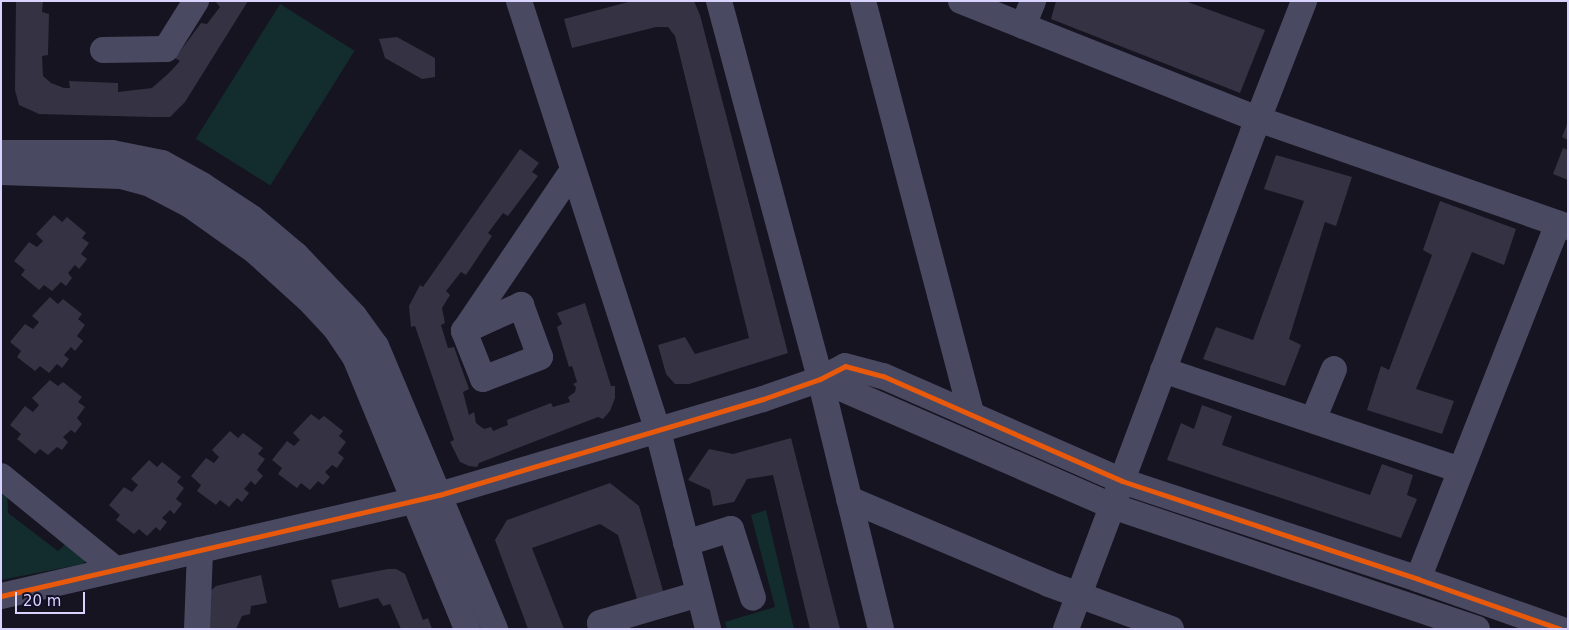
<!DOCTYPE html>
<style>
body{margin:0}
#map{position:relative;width:1569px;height:630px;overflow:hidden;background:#161421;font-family:"DejaVu Sans",sans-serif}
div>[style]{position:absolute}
.green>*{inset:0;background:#132c2d;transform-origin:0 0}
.building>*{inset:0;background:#343243}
.street>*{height:26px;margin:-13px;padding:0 13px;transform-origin:13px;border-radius:13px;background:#4a4962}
.cycleway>*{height:5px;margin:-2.5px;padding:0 2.5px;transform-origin:2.5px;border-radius:2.5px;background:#e8590c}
span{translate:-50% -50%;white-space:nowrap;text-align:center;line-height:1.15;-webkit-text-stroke:4px #130f26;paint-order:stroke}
.frame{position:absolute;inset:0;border:2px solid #d9d4ff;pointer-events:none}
.scale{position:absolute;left:15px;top:592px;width:70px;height:22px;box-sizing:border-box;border:2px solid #d9d4ff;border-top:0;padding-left:6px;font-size:15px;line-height:18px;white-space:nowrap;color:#d9d4ff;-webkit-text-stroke:4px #130f26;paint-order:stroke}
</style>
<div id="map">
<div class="green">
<div style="left:280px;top:4px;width:88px;height:159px;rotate:32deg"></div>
<div style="clip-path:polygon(1px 487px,7px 488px,8px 513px,58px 551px,68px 542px,88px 557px,83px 564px,1px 580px)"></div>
<div style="clip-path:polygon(766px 510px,794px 629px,727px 629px,725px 622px,775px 607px,751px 515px)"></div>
</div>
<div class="building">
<div style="clip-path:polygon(16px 1px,43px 1px,42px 12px,49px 14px,48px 55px,42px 56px,43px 76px,51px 83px,64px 88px,70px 88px,69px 81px,118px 83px,118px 92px,152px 88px,170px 72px,180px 61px,175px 58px,201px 23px,207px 24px,220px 7px,215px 1px,248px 1px,185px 102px,170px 117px,152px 117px,39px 114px,19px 105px,15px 90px)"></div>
<div style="clip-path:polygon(632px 1px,694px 1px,700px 15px,788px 353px,689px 384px,675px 384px,666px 374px,658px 345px,685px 337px,695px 354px,749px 338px,675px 36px,668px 27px,656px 27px,572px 48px,564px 19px)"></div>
<div style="clip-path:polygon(1056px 1px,1185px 1px,1265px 30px,1240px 93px,1051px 19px)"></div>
<div style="clip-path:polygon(397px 37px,435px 58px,435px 77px,422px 79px,385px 58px,379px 39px)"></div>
<div style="clip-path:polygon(1568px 122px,1568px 140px,1562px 137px)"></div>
<div style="clip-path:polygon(1563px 148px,1568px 150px,1568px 180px,1553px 174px)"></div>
<div style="clip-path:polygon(520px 149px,539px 163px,532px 172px,538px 176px,508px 216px,503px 213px,488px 233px,492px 236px,466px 275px,461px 272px,446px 291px,450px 295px,442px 308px,445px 323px,441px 325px,448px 348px,454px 347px,469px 389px,463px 392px,469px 415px,474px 412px,476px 423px,484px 429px,491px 427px,493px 431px,508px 425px,507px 420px,551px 403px,553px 407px,570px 402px,568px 397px,575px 392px,576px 387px,573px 384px,577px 382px,572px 366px,569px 367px,557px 327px,562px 324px,557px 313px,585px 303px,611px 386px,615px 386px,615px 398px,610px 411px,603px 419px,598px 417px,479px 463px,477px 467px,469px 466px,460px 462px,450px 442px,454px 440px,415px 326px,411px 327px,409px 306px,420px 285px,423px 287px)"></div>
<div style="clip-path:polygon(1276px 155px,1352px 177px,1336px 226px,1325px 222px,1289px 339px,1301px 345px,1285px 386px,1203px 359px,1216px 327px,1253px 340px,1304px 201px,1264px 189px)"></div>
<div style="clip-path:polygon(1440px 201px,1516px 229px,1504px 265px,1472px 252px,1416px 389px,1454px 401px,1442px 434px,1367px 410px,1381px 366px,1389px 370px,1432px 255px,1423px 250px)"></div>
<div style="clip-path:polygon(54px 215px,62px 222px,67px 217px,86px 233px,82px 238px,89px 243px,81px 254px,87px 259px,79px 269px,75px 265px,68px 273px,72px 278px,66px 286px,61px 282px,52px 291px,44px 285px,39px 290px,21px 275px,25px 270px,14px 261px,29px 242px,37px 247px,43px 241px,36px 234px)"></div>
<div style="clip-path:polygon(50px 297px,58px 304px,63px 299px,82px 314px,78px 319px,85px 325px,77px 336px,83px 341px,75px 351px,71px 347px,64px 355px,69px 359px,62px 368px,57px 364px,49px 373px,40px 366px,35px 371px,17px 357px,21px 351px,10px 342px,25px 324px,33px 329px,39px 322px,32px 316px)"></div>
<div style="clip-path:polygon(50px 380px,58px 386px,63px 382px,82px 397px,78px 402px,85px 407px,77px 418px,82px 424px,75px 433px,71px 430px,63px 437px,68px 442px,62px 450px,57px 447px,48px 455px,40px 449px,35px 454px,17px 439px,21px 434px,10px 425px,25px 406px,33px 412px,39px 405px,32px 398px)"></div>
<div style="clip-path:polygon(1202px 405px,1232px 416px,1222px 445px,1370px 495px,1382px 464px,1413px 475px,1407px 495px,1417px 499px,1401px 538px,1167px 460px,1181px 423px,1194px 429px)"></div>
<div style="clip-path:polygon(311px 414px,319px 420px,324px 416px,343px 431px,339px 436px,346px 442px,338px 453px,344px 458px,337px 468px,332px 465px,325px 472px,330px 477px,323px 485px,318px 481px,310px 490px,301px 483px,297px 488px,278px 474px,282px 468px,272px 460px,287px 441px,294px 446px,300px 440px,293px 433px)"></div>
<div style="clip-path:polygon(230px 431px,238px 438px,243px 433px,263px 448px,258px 454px,265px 459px,257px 470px,263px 476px,255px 485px,251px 481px,244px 489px,249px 493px,242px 502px,237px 498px,229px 507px,220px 500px,216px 505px,197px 491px,201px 485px,191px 476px,206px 458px,214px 463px,219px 457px,212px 450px)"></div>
<div style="clip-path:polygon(791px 438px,840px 629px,810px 629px,773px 475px,747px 479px,734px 502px,713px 506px,710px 490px,688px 480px,709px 449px,733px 454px)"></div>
<div style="clip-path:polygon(149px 460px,157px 467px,162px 462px,181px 477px,177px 482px,184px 488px,176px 499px,182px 504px,174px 514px,170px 510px,162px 518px,167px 522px,160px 531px,156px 527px,147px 536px,139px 529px,134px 534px,116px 520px,120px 515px,109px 505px,124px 487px,132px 492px,138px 485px,131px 479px)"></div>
<div style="clip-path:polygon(610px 483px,639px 506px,663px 591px,637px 599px,618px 535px,600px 524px,532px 548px,564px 629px,528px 629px,495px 540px,507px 520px)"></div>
<div style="clip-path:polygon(388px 569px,396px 569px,405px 574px,423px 620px,428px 618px,432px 629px,401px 629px,390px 604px,383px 606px,378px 598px,339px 608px,331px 580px)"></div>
<div style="clip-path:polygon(261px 575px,267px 603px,251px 606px,250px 614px,242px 616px,236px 629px,206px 629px,208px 593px,216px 586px)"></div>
</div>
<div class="street">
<div style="left:519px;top:1px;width:452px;rotate:72.1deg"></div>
<div style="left:658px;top:431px;width:204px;rotate:75.8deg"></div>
<div style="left:719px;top:1px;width:391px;rotate:75deg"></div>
<div style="left:820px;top:379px;width:257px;rotate:76.3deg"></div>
<div style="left:863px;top:1px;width:427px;rotate:75.3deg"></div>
<div style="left:961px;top:1px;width:320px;rotate:21.7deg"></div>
<div style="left:1258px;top:119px;width:328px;rotate:19.2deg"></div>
<div style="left:1023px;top:26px;width:27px;rotate:-68deg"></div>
<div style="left:103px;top:50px;width:63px;rotate:-0.9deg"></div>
<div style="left:166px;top:49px;width:57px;rotate:-58deg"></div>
<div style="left:1px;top:153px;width:111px"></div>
<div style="left:112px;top:153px;width:51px;rotate:11.3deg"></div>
<div style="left:162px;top:163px;width:46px;rotate:28.8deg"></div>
<div style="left:202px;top:185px;width:60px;rotate:33.4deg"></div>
<div style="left:252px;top:218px;width:57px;rotate:40.1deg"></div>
<div style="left:296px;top:255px;width:84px;rotate:46.4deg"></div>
<div style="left:354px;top:316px;width:37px;rotate:54deg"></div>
<div style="left:376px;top:346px;width:307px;rotate:67.2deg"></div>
<div style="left:1px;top:172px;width:120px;rotate:1.9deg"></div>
<div style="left:121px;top:176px;width:28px;rotate:15deg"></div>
<div style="left:148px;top:183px;width:47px;rotate:27.6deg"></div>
<div style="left:190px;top:205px;width:80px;rotate:35.3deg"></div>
<div style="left:255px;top:251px;width:73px;rotate:42.2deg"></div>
<div style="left:309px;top:300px;width:40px;rotate:47deg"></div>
<div style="left:336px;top:329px;width:34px;rotate:56deg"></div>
<div style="left:355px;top:357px;width:294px;rotate:67.6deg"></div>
<div style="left:464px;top:331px;width:63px;rotate:-24.5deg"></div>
<div style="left:521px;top:305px;width:55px;rotate:69.9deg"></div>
<div style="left:540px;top:357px;width:61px;rotate:158.9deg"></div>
<div style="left:483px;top:379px;width:52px;rotate:-111.6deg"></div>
<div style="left:464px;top:331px;width:194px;rotate:-55.9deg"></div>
<div style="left:1163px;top:370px;width:314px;rotate:18.6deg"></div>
<div style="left:820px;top:379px;width:318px;rotate:23.5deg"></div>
<div style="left:1112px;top:506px;width:385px;rotate:18.6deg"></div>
<div style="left:1313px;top:420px;width:55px;rotate:-67.6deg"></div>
<div style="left:1px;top:476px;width:147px;rotate:39.2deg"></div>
<div style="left:849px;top:499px;width:217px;rotate:23deg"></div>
<div style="left:1049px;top:584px;width:130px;rotate:20.2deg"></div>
<div style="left:686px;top:543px;width:47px;rotate:-17.3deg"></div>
<div style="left:731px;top:529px;width:72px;rotate:72.3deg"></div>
<div style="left:1418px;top:579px;width:382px;rotate:-68.5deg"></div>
<div style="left:1px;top:596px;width:449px;rotate:-13deg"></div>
<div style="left:439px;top:495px;width:338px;rotate:-16.5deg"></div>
<div style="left:763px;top:399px;width:60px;rotate:-19.3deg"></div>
<div style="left:820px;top:379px;width:28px;rotate:-27deg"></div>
<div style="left:845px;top:366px;width:39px;rotate:15deg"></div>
<div style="left:883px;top:376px;width:261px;rotate:23.7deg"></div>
<div style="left:1122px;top:481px;width:312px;rotate:18.3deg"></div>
<div style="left:1418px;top:579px;width:151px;rotate:19.4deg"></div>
<div style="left:197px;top:629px;width:79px;rotate:-87.8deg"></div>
<div style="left:602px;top:629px;width:6px;rotate:-108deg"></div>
<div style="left:600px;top:623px;width:103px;rotate:-16.3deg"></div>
<div style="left:1066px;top:629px;width:531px;rotate:-69.38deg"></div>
<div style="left:1253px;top:132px;width:141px;rotate:-68.7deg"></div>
</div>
<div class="cycleway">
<div style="left:1px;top:596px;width:449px;rotate:-13deg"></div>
<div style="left:439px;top:495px;width:338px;rotate:-16.5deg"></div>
<div style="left:763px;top:399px;width:60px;rotate:-19.3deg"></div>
<div style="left:820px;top:379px;width:28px;rotate:-27deg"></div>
<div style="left:845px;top:366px;width:39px;rotate:15deg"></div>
<div style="left:883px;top:376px;width:261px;rotate:23.7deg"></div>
<div style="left:1122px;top:481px;width:312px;rotate:18.3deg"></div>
<div style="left:1418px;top:579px;width:151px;rotate:19.4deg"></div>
</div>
<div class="frame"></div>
<div class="scale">20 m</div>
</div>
